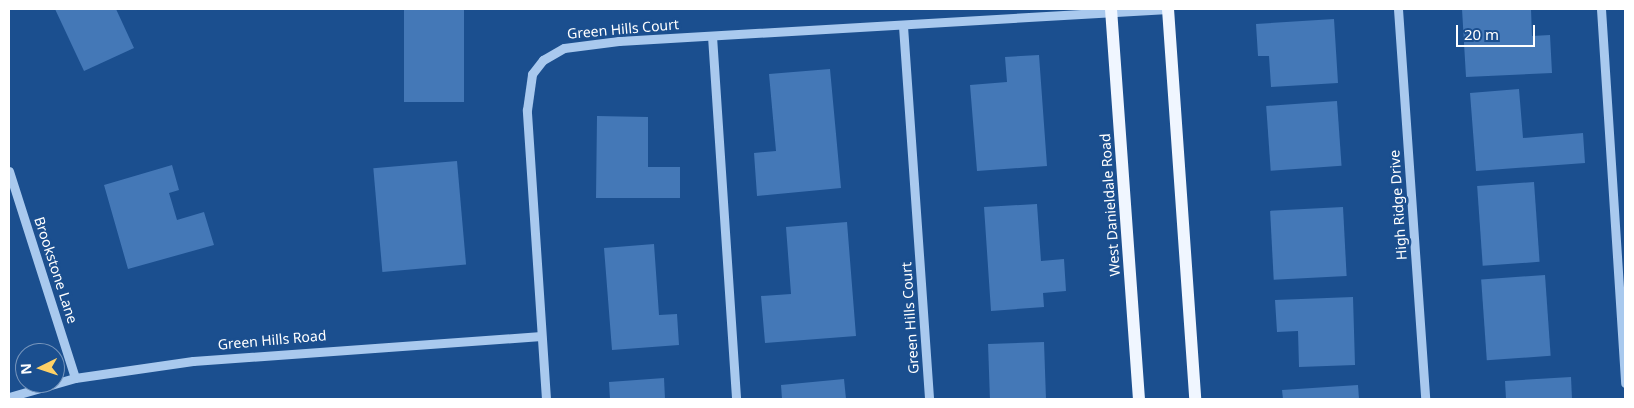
<!DOCTYPE html>
<style>
body{margin:0}
#map{position:relative;width:1634px;height:408px;overflow:hidden;background:#1b4f8f;font-family:"Noto Sans",sans-serif}
div>[style]{position:absolute}
.building>*{inset:0;background:#4478b7;transform-origin:0 0}
.minor>*{height:9px;margin:-4.5px;padding:0 4.5px;transform-origin:4.5px;border-radius:4.5px;background:#a9c9ee}
.major>*{height:12px;margin:-6px;padding:0 6px;transform-origin:6px;border-radius:6px;background:#f0f6ff}
span{translate:-50% -50%;white-space:nowrap;text-align:center;line-height:1.15;-webkit-text-stroke:5px #1b4f8f;paint-order:stroke}
.street-label{font-size:14px;color:#fff}
.frame{position:absolute;inset:0;border:10px solid #fff;pointer-events:none}
.north{position:absolute;left:15px;top:343px;width:50px;height:50px;box-sizing:border-box;background:#1b4f8f;border:1px solid #7695bc;border-radius:50%;rotate:266deg;font-size:14px;font-weight:700;line-height:20px;text-align:center;color:#fff}
.north::after{content:'';display:block;margin:auto;width:18px;height:22px;background:#ffd166;clip-path:polygon(50% 0,100% 100%,50% 72%,0 100%)}
.scale{position:absolute;left:1456px;top:25px;width:79px;height:22px;box-sizing:border-box;border:2px solid #fff;border-top:0;padding-left:6px;font-size:15px;line-height:18px;white-space:nowrap;color:#fff;-webkit-text-stroke:4px #1b4f8f;paint-order:stroke}
</style>
<div id="map">
<div class="building">
<div style="clip-path:polygon(55px 9px,116px 9px,134px 48px,84px 71px)"></div>
<div style="left:404px;top:9px;width:60px;height:93px"></div>
<div style="clip-path:polygon(1462px 9px,1531px 9px,1532px 36px,1550px 35px,1552px 73px,1466px 77px)"></div>
<div style="clip-path:polygon(1334px 19px,1338px 83px,1271px 87px,1269px 56px,1258px 56px,1256px 24px)"></div>
<div style="clip-path:polygon(1039px 55px,1047px 166px,977px 171px,970px 85px,1007px 82px,1005px 57px)"></div>
<div style="clip-path:polygon(830px 69px,841px 188px,757px 196px,754px 153px,776px 151px,769px 74px)"></div>
<div style="clip-path:polygon(1519px 89px,1523px 138px,1583px 133px,1585px 163px,1476px 171px,1470px 93px)"></div>
<div style="left:1337px;top:101px;width:65px;height:71px;rotate:86deg"></div>
<div style="clip-path:polygon(597px 116px,648px 117px,648px 167px,680px 167px,680px 198px,596px 198px)"></div>
<div style="left:457px;top:161px;width:104px;height:84px;rotate:85deg"></div>
<div style="clip-path:polygon(172px 165px,179px 190px,169px 193px,177px 220px,204px 212px,214px 245px,128px 269px,104px 185px)"></div>
<div style="left:1534px;top:182px;width:80px;height:57px;rotate:86deg"></div>
<div style="clip-path:polygon(1037px 204px,1041px 261px,1064px 259px,1066px 291px,1043px 293px,1044px 307px,991px 311px,984px 207px)"></div>
<div style="left:1343px;top:207px;width:69px;height:73px;rotate:87deg"></div>
<div style="clip-path:polygon(847px 222px,856px 336px,765px 343px,761px 296px,791px 294px,786px 227px)"></div>
<div style="clip-path:polygon(654px 244px,659px 315px,677px 314px,679px 345px,612px 350px,604px 248px)"></div>
<div style="left:1545px;top:275px;width:81px;height:64px;rotate:86deg"></div>
<div style="clip-path:polygon(1353px 297px,1355px 365px,1299px 367px,1298px 331px,1277px 332px,1275px 300px)"></div>
<div style="left:1044px;top:342px;width:57px;height:56px;rotate:88deg"></div>
<div style="clip-path:polygon(1571px 377px,1572px 399px,1506px 399px,1505px 381px)"></div>
<div style="clip-path:polygon(664px 378px,665px 399px,610px 399px,609px 382px)"></div>
<div style="clip-path:polygon(844px 379px,846px 399px,782px 399px,781px 385px)"></div>
<div style="clip-path:polygon(1358px 385px,1359px 399px,1283px 399px,1282px 390px)"></div>
</div>
<div class="minor">
<div style="left:1398px;top:9px;width:391px;rotate:86deg"></div>
<div style="left:1601px;top:9px;width:375px;rotate:86.3deg"></div>
<div style="left:903px;top:26px;width:374px;rotate:86deg"></div>
<div style="left:712px;top:36px;width:364px;rotate:86.2deg"></div>
<div style="left:9px;top:171px;width:217px;rotate:72.3deg"></div>
<div style="left:9px;top:397px;width:69px;rotate:-16.1deg"></div>
<div style="left:75px;top:378px;width:119px;rotate:-8.2deg"></div>
<div style="left:193px;top:361px;width:349px;rotate:-4.1deg"></div>
<div style="left:546px;top:399px;width:290px;rotate:-93.8deg"></div>
<div style="left:527px;top:110px;width:36px;rotate:-82deg"></div>
<div style="left:532px;top:74px;width:18px;rotate:-52deg"></div>
<div style="left:543px;top:60px;width:24px;rotate:-30deg"></div>
<div style="left:564px;top:48px;width:55px;rotate:-7.3deg"></div>
<div style="left:619px;top:41px;width:550px;rotate:-3.34deg"></div>
</div>
<div class="major">
<div style="left:1111px;top:9px;width:391px;rotate:85.9deg"></div>
<div style="left:1168px;top:9px;width:391px;rotate:86deg"></div>
</div>
<div class="street-label">
<span style="left:623px;top:29px;rotate:-5deg">Green Hills Court</span>
<span style="left:1110px;top:205px;rotate:-94deg">West Danieldale Road</span>
<span style="left:1398px;top:205px;rotate:-94deg">High Ridge Drive</span>
<span style="left:56px;top:270px;rotate:72deg">Brookstone Lane</span>
<span style="left:910px;top:318px;rotate:-94deg">Green Hills Court</span>
<span style="left:272px;top:340px;rotate:-5deg">Green Hills Road</span>
</div>
<div class="frame"></div>
<div class="north">N</div>
<div class="scale">20 m</div>
</div>
